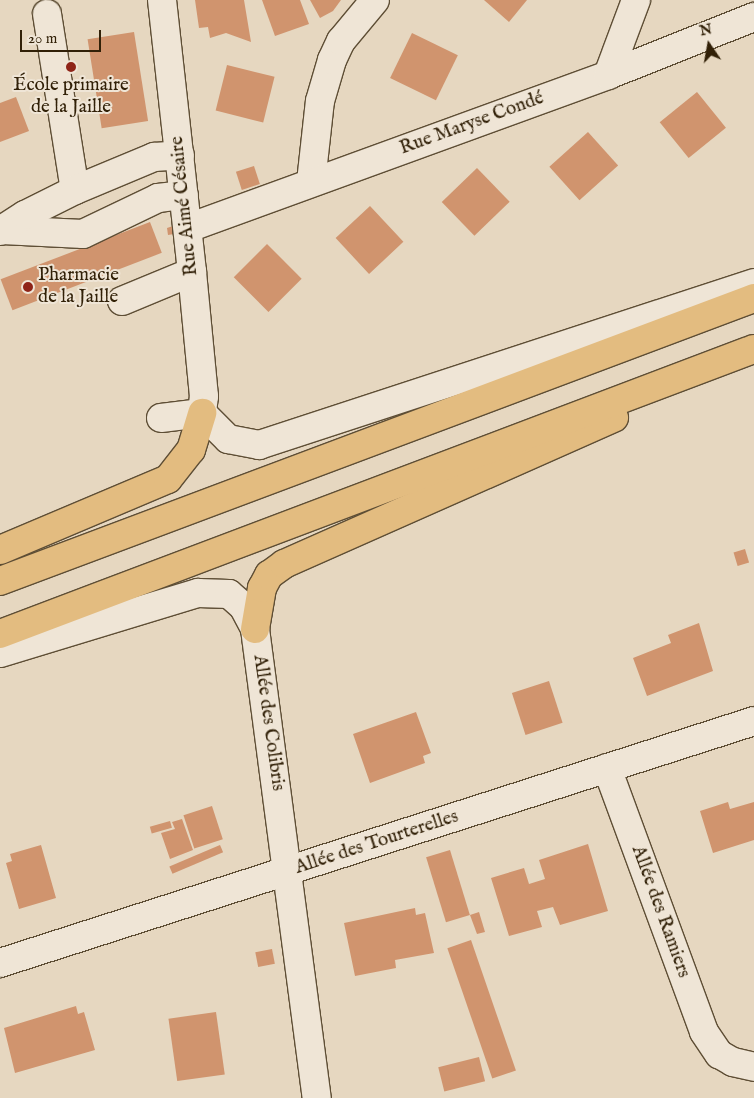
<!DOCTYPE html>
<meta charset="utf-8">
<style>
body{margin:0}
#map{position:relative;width:754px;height:1098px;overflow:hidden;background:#e6d7c0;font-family:"IM FELL English",serif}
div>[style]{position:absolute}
.building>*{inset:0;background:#d0946e;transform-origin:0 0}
.roads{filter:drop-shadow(1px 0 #5e4e35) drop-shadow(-1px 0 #5e4e35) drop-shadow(0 1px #5e4e35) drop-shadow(0 -1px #5e4e35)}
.minor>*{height:28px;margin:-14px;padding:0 14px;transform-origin:14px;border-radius:14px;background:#efe5d6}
.highway>*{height:28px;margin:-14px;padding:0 14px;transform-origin:14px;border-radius:14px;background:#e3bc80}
.dots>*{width:14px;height:14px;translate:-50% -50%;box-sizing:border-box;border:2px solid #efe5d6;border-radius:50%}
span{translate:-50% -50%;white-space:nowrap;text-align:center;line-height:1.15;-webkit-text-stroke:4px #efe5d6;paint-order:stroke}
.poi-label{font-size:19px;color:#312007}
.left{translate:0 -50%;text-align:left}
.street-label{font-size:19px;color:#312007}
.north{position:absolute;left:684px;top:20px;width:50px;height:50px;-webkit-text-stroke:4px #efe5d6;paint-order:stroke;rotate:348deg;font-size:14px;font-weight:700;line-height:20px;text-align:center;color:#312007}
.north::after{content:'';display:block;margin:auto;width:18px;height:22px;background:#312007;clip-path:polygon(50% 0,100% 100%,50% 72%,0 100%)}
.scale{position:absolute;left:20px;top:30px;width:81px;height:22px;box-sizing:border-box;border:2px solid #312007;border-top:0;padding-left:6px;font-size:15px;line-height:18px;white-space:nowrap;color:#312007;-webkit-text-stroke:4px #efe5d6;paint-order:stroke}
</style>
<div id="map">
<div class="building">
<div style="clip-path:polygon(195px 0,244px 0,251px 42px,226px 33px,210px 38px,208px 27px,199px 28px)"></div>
<div style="clip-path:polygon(262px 0,300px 0,309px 24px,275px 36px)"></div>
<div style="clip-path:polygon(310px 0,341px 0,333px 11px,320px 18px)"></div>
<div style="clip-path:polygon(484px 0,527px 0,509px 22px)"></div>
<div style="left:134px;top:32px;width:90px;height:47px;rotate:81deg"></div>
<div style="left:412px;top:33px;width:51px;height:50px;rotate:26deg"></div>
<div style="left:227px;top:65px;width:49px;height:47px;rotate:14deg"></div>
<div style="left:697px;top:92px;width:46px;height:48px;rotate:51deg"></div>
<div style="clip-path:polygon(16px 97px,29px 131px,0 142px,0 103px)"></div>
<div style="left:588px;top:132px;width:45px;height:52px;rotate:48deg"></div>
<div style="left:254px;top:166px;width:19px;height:19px;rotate:72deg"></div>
<div style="left:477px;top:168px;width:47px;height:49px;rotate:46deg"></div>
<div style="left:370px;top:206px;width:49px;height:47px;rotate:47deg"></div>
<div style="left:150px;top:222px;width:33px;height:160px;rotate:69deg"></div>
<div style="clip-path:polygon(173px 226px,174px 234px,168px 235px,167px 228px)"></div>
<div style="left:267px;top:244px;width:49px;height:47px;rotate:45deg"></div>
<div style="left:745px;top:549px;width:14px;height:12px;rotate:73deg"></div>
<div style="clip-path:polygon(699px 623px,713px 671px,647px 696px,633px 658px,671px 643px,668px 635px)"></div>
<div style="left:549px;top:681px;width:44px;height:39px;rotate:72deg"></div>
<div style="clip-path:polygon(416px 712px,431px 753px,423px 756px,425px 763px,370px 783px,353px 734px)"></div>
<div style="clip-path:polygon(728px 802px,730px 809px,754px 802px,754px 840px,713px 853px,700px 811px)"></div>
<div style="left:212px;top:806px;width:35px;height:30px;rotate:72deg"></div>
<div style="clip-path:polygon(182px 819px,193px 850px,170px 859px,161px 833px,175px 829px,172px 822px)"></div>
<div style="left:170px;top:821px;width:7px;height:21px;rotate:74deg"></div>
<div style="clip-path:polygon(588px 844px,608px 911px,560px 925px,553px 907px,537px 911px,542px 927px,509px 936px,491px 878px,524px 868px,529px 884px,545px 879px,539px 860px)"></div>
<div style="clip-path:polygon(41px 845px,56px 898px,19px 909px,6px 863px,12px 861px,10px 854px)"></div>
<div style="left:220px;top:845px;width:8px;height:55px;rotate:67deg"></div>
<div style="left:450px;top:850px;width:68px;height:25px;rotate:73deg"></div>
<div style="clip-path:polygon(415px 908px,416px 915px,425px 913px,434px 953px,395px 960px,396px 968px,355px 976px,344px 923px)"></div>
<div style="clip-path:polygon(479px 912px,485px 932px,477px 934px,470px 915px)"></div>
<div style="left:471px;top:940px;width:138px;height:25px;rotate:71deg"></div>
<div style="left:272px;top:949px;width:15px;height:17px;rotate:79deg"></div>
<div style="clip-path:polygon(76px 1006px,78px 1014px,84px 1012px,95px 1050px,15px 1073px,4px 1028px)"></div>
<div style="left:216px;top:1012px;width:63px;height:48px;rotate:82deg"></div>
<div style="left:479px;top:1057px;width:25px;height:42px;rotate:76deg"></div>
</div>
<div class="roads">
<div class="minor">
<div style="left:162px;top:0;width:274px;rotate:83.7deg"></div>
<div style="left:192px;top:272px;width:125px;rotate:84.5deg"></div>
<div style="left:204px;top:396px;width:17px;rotate:97deg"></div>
<div style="left:47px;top:14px;width:178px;rotate:81deg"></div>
<div style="left:608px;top:75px;width:80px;rotate:-69.5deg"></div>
<div style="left:311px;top:182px;width:81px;rotate:-83.7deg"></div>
<div style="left:320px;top:101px;width:43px;rotate:-73.7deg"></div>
<div style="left:332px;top:60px;width:21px;rotate:-65deg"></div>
<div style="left:341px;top:41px;width:53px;rotate:-50.3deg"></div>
<div style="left:188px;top:228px;width:447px;rotate:-20deg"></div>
<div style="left:608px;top:75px;width:157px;rotate:-21.7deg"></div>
<div style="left:2px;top:230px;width:81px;rotate:2.8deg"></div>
<div style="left:83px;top:234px;width:83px;rotate:-25.6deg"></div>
<div style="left:158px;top:198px;width:26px;rotate:-7deg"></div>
<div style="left:0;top:231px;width:30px;rotate:-33deg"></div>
<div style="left:25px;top:215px;width:56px;rotate:-26.6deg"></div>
<div style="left:75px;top:190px;width:86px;rotate:-22.7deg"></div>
<div style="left:154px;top:157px;width:26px;rotate:-4deg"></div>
<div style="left:122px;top:301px;width:76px;rotate:-22.5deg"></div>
<div style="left:202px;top:413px;width:37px;rotate:45deg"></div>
<div style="left:228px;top:439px;width:32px;rotate:11deg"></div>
<div style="left:259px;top:445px;width:521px;rotate:-18.12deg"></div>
<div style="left:161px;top:418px;width:41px;rotate:-7deg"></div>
<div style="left:0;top:653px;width:207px;rotate:-16.9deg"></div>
<div style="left:198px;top:593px;width:31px;rotate:2deg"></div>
<div style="left:229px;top:594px;width:18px;rotate:41deg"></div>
<div style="left:243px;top:606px;width:26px;rotate:62deg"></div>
<div style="left:255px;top:629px;width:473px;rotate:82.5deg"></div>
<div style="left:607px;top:768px;width:281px;rotate:69.8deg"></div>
<div style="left:704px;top:1032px;width:27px;rotate:56deg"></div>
<div style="left:719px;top:1054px;width:16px;rotate:30deg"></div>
<div style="left:733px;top:1062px;width:22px;rotate:13deg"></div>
<div style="left:0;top:963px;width:792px;rotate:-17.79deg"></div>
</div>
<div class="highway">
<div style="left:0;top:550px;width:182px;rotate:-22.9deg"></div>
<div style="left:168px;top:479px;width:37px;rotate:-52deg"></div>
<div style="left:191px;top:450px;width:39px;rotate:-73deg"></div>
<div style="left:0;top:581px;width:805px;rotate:-20.57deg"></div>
<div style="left:255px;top:629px;width:42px;rotate:-80.3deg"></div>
<div style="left:262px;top:588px;width:15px;rotate:-62deg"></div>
<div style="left:269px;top:575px;width:19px;rotate:-36deg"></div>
<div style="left:284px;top:564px;width:361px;rotate:-23.9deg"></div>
<div style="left:0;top:634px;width:806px;rotate:-20.71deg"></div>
</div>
</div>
<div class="dots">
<div style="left:71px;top:67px;background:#8f2418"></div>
<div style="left:28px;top:287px;background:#8f2418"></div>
</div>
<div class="poi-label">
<span style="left:71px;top:97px">École primaire<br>de la Jaille</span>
<span class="left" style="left:38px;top:287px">Pharmacie<br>de la Jaille</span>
</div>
<div class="street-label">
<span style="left:472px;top:124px;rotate:-20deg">Rue Maryse Condé</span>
<span style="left:185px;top:206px;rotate:-96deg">Rue Aimé Césaire</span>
<span style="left:268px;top:723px;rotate:82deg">Allée des Colibris</span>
<span style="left:377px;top:843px;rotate:-18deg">Allée des Tourterelles</span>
<span style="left:660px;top:912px;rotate:70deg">Allée des Ramiers</span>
</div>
<div class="north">N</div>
<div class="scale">20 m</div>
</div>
